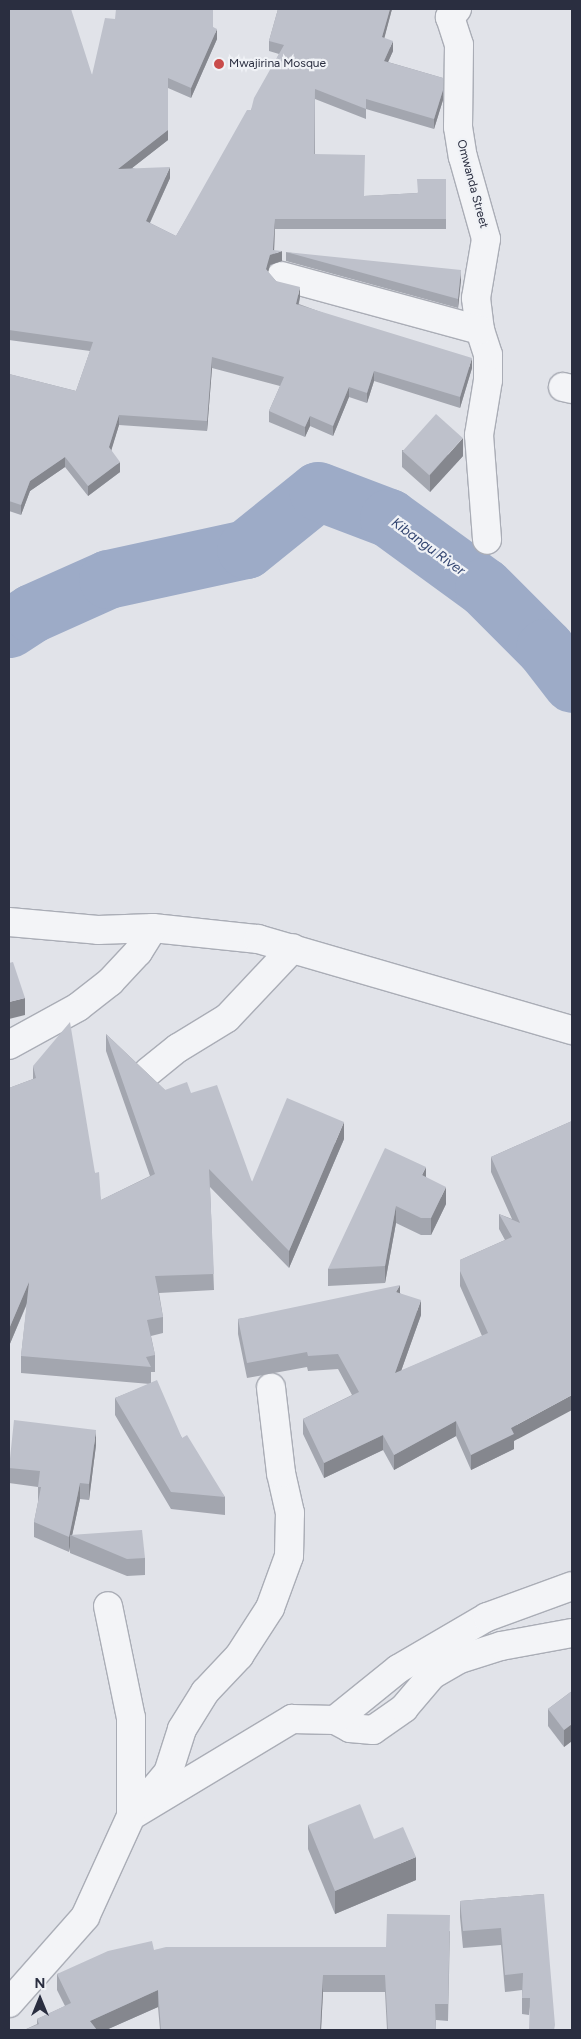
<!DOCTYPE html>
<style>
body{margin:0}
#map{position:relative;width:581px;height:2039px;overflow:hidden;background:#e1e3e9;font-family:Figtree,sans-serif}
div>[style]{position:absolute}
.river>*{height:59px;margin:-29.5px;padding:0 29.5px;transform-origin:29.5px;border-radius:29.5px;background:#9dabc7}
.roads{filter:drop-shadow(1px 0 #aaadb6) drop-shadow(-1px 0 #aaadb6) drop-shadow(0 1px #aaadb6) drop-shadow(0 -1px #aaadb6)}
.street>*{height:28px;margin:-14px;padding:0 14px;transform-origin:14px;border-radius:14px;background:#f3f4f7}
.wall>*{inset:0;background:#a3a6af}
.shaded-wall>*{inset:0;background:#85878e}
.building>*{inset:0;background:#bec1cb;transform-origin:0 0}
.dots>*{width:14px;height:14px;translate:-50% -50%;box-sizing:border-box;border:2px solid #f0f2f6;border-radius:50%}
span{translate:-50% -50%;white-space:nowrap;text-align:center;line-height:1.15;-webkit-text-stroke:4.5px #f0f2f6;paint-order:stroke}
.poi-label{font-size:12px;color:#2a2e40}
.left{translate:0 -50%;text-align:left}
.street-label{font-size:12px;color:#2a2e40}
.water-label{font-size:14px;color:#354772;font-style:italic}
.frame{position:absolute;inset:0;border:10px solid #2a2e40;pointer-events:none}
.north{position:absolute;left:15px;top:1974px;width:50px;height:50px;-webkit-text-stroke:4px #f0f2f6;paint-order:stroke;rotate:0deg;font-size:14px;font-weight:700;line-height:20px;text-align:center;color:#2a2e40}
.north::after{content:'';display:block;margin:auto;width:18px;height:22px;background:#2a2e40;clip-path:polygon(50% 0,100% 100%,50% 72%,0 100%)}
</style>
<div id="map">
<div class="river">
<div style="left:9px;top:628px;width:27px;rotate:-33deg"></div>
<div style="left:32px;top:613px;width:83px;rotate:-24.1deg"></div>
<div style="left:108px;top:579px;width:141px;rotate:-12.3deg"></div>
<div style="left:246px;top:549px;width:92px;rotate:-38.9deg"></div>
<div style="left:318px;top:491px;width:76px;rotate:20.8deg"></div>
<div style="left:389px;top:518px;width:117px;rotate:36deg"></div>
<div style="left:484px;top:587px;width:86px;rotate:45deg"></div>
<div style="left:545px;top:648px;width:44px;rotate:52.4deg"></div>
</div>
<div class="roads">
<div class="street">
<div style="left:457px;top:9px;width:11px;rotate:131deg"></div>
<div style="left:450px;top:17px;width:29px;rotate:72deg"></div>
<div style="left:459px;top:45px;width:82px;rotate:90.7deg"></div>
<div style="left:458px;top:127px;width:30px;rotate:81deg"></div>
<div style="left:463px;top:157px;width:85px;rotate:74.3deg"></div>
<div style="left:486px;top:239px;width:60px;rotate:99.6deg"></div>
<div style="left:476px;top:298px;width:32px;rotate:83deg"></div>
<div style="left:480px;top:330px;width:26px;rotate:72deg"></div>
<div style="left:488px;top:355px;width:25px;rotate:90deg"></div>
<div style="left:488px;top:380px;width:56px;rotate:99.3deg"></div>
<div style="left:479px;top:435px;width:105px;rotate:85.6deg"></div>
<div style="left:281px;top:276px;width:206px;rotate:15.2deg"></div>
<div style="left:563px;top:387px;width:9px;rotate:13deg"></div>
<div style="left:9px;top:922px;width:89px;rotate:5.1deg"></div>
<div style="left:98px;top:930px;width:55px;rotate:-2.1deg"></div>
<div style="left:153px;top:928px;width:106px;rotate:6deg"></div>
<div style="left:258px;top:939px;width:327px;rotate:16.2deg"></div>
<div style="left:9px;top:1045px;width:79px;rotate:-28.8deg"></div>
<div style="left:78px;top:1007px;width:41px;rotate:-38deg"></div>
<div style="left:110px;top:982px;width:41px;rotate:-47deg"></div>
<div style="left:138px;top:952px;width:28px;rotate:-58deg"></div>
<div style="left:148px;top:1072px;width:38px;rotate:-39deg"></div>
<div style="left:178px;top:1048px;width:57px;rotate:-31.5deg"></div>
<div style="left:227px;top:1018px;width:96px;rotate:-46.7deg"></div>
<div style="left:335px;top:1720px;width:17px;rotate:28deg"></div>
<div style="left:350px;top:1728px;width:23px;rotate:5deg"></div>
<div style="left:373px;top:1730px;width:38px;rotate:-35deg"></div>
<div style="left:404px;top:1708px;width:43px;rotate:-49.7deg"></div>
<div style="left:432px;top:1675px;width:32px;rotate:-30deg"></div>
<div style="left:460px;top:1659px;width:43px;rotate:-17.6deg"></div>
<div style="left:501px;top:1646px;width:72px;rotate:-10.4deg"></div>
<div style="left:145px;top:1800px;width:35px;rotate:-50deg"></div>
<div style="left:168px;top:1773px;width:46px;rotate:-72.3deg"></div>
<div style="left:182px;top:1729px;width:44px;rotate:-58.1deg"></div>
<div style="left:205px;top:1692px;width:50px;rotate:-46.6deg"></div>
<div style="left:239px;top:1656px;width:57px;rotate:-57.1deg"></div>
<div style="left:270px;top:1608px;width:55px;rotate:-69.9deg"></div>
<div style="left:289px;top:1556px;width:43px;rotate:-88.7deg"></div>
<div style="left:290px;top:1513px;width:41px;rotate:-102.7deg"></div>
<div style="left:281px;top:1473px;width:86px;rotate:-96.7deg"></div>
<div style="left:131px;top:1816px;width:188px;rotate:-31.1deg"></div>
<div style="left:292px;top:1719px;width:43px;rotate:1.3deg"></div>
<div style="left:335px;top:1720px;width:81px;rotate:-39deg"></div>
<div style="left:398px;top:1669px;width:103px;rotate:-30.3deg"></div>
<div style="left:487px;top:1617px;width:90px;rotate:-20deg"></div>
<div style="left:9px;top:2003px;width:115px;rotate:-48.5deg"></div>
<div style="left:85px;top:1917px;width:111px;rotate:-65.5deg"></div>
<div style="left:131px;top:1816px;width:98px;rotate:-90deg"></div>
<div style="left:131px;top:1718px;width:114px;rotate:-101.6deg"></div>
</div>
</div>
<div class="wall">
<div style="clip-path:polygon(9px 9px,92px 75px,213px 27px,217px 39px,191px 98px,168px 88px,168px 140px,132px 168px,170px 178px,150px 223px,176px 236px,251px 110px,279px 54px,269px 51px,269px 41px,278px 9px,392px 9px,384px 38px,393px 51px,388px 62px,443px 78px,443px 100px,434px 129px,366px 109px,366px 119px,315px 99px,315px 154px,364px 196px,417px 193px,446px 179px,446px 229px,275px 229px,274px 250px,282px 261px,270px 265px,268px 272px,276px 281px,300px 297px,299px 304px,472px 368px,460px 408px,374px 381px,367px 403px,349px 397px,333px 436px,310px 426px,305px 437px,269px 422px,269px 411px,280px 386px,212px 368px,207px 431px,119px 425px,111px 450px,120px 472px,88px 496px,65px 467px,30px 491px,21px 515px,9px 511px,9px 374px,76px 391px,90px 351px,9px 340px)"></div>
<div style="clip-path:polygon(286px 252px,461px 280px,458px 308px,286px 261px)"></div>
<div style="clip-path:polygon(402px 450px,463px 456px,430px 492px,402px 467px)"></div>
<div style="clip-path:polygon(106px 1034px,165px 1090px,191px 1093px,252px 1182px,344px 1139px,289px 1268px,210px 1187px,214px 1290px,159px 1293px,163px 1317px,163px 1333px,151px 1336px,155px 1355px,155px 1372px,151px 1372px,151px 1383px,182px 1438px,225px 1497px,225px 1515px,171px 1509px,115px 1415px,115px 1398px,150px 1384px,21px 1373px,21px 1356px,27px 1304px,9px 1346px,9px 1088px,33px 1079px,33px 1066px,95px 1173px,101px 1200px,150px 1176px,106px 1051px)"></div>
<div style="clip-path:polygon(572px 1121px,514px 1441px,514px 1449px,471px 1470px,456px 1436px,394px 1470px,383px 1450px,324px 1478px,303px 1434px,303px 1419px,352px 1395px,338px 1369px,308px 1371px,307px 1367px,247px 1378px,238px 1334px,238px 1319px,400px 1293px,421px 1315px,401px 1371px,482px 1336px,460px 1286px,460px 1260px,505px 1240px,499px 1229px,499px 1214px,512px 1219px,491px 1172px,491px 1157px)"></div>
<div style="clip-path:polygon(426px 1177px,446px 1204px,431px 1235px,421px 1235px,396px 1223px,385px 1283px,328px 1286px,328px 1269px)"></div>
<div style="clip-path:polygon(96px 1445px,89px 1500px,80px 1499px,72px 1535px,145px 1558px,145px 1575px,127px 1576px,70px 1553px,70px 1546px,69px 1552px,34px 1537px,34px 1522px,38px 1502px,38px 1487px,9px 1483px,9px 1465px)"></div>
<div style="clip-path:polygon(572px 1691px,572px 1741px,564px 1747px,548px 1726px,548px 1709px)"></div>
<div style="clip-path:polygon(308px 1825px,374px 1839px,416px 1880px,335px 1914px,308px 1849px)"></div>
<div style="clip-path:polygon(544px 1894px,529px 2015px,522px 2014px,522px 1990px,505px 1992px,501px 1945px,463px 1948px,460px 1917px,460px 1901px)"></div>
<div style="clip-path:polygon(450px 1931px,448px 2021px,436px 2020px,436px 2030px,387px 2030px,385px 1992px,323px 1992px,321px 2030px,160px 2030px,158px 2007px,106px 2030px,24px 2030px,37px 2024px,37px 2019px,65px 2006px,57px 1990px,57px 1974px,154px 1950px,386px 1947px)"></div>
</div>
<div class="shaded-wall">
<div style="clip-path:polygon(390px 9px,392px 9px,382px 47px,382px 37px)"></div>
<div style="clip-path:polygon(217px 29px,217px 39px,191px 98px,191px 88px)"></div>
<div style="clip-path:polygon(393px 41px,393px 51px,384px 71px,384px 61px)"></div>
<div style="clip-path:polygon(443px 90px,443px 100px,434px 129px,434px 119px)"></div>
<div style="clip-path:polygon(168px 130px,168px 140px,118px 179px,118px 169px)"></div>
<div style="clip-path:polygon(170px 167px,170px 178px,146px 231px,146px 221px)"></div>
<div style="clip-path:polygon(275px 219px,274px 254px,282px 251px,282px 261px,270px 265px,266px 280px,266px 269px)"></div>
<div style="clip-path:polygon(461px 270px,461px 280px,458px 308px,458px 299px)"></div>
<div style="clip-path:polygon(300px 287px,300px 297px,296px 314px,296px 304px)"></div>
<div style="clip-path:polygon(212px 357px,212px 368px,207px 431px,207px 421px)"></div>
<div style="clip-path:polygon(472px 358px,472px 368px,460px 408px,460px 397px)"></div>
<div style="clip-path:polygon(374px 371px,374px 381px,367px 403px,367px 393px)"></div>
<div style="clip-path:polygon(349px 387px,349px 397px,333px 436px,333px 426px)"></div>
<div style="clip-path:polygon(119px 415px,119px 425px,109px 458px,109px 447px)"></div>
<div style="clip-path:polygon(310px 416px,310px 426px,305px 437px,305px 427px)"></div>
<div style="clip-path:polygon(463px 438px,463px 456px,430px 492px,430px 475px)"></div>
<div style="clip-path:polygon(65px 457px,65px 467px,30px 491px,21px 515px,21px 505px,30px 481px)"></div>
<div style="clip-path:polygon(120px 462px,120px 472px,88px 496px,88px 486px)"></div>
<div style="clip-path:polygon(25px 998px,25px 1015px,9px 1019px,9px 1002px)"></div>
<div style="clip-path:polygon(344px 1122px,344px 1139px,289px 1268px,289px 1251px)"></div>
<div style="clip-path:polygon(426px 1167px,426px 1184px,422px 1175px)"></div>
<div style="clip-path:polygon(446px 1187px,446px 1204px,431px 1235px,431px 1218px)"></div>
<div style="clip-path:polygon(396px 1206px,396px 1223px,385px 1283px,385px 1266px)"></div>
<div style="clip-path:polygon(29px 1282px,29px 1298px,9px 1346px,9px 1329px)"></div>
<div style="clip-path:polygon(400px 1285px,400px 1300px,396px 1292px)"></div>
<div style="clip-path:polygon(421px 1300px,421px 1315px,395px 1388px,395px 1373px)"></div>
<div style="clip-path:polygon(572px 1395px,572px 1410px,514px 1441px,514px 1449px,471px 1470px,471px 1455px,511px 1428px)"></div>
<div style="clip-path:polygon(456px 1421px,456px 1436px,394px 1470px,394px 1455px)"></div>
<div style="clip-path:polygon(96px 1430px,96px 1445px,89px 1500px,89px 1484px)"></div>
<div style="clip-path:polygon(383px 1435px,383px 1450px,324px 1478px,324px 1463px)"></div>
<div style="clip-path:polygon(80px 1483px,80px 1499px,72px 1536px,70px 1535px,70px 1546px,69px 1552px,69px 1537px)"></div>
<div style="clip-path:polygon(572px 1724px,572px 1741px,564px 1747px,564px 1730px)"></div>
<div style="clip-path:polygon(416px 1857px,416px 1880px,335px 1914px,335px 1891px)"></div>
<div style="clip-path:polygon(323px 1975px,323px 1992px,321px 2030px,320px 2030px)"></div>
<div style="clip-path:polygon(158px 1990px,158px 2007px,106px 2030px,90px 2030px,90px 2021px)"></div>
</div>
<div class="building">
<div style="clip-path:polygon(9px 9px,71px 9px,92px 75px,105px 18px,115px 19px,116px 9px,213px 9px,213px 27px,217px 29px,191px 88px,168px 78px,168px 130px,118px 169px,170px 167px,146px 221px,176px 236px,247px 110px,251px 110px,254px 98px,284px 45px,269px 41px,278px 9px,390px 9px,382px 37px,393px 41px,384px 61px,443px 78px,443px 90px,434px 119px,366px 99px,366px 109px,315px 89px,314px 154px,365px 155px,364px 196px,418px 193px,417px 179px,446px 179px,446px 219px,275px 219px,273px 250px,282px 251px,270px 255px,266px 269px,276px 281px,300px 287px,296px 304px,472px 358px,460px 397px,374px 371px,367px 393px,349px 387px,333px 426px,310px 416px,305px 427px,269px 411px,284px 377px,212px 357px,207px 421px,119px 415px,109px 447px,120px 462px,88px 486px,65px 457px,30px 481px,21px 505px,9px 501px,9px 374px,76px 391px,93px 342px,9px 330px)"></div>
<div style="clip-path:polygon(286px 252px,461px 270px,458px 299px)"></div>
<div style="left:436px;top:414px;width:36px;height:50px;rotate:42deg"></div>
<div style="clip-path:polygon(13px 962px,25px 998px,9px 1002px,9px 963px)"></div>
<div style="clip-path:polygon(70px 1022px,95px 1173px,99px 1172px,101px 1200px,155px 1174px,106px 1034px,165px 1090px,187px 1082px,191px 1093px,217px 1085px,252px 1182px,287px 1098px,344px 1122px,289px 1251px,209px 1169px,214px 1274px,155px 1276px,163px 1317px,147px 1320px,155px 1355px,146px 1357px,151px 1367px,21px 1356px,29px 1282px,9px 1329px,9px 1088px,36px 1078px,33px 1066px)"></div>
<div style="clip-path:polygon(572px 1121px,572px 1395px,511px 1428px,514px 1434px,471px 1455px,456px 1421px,394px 1455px,383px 1435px,324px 1463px,303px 1419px,359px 1392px,338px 1354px,308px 1356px,307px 1352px,247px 1363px,238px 1319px,400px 1285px,396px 1292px,421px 1300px,395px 1373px,488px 1333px,460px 1271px,460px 1260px,512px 1237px,499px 1214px,520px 1223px,491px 1157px)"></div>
<div style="clip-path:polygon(385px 1148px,426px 1167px,422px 1175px,446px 1187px,431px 1218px,421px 1218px,396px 1206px,385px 1266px,328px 1269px)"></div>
<div style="clip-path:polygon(157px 1380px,182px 1438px,187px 1435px,225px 1497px,171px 1492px,115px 1398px)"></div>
<div style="clip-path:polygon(14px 1420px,96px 1430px,89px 1484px,80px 1483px,69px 1537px,34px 1522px,41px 1487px,38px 1487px,40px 1471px,9px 1468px)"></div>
<div style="clip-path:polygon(142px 1530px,145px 1558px,127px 1559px,70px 1535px)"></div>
<div style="clip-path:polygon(572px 1691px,572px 1724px,564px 1730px,548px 1709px)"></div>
<div style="clip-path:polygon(360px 1804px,374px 1839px,403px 1827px,416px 1857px,335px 1891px,308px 1825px)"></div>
<div style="clip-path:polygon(544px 1894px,555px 2025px,554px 2030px,529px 2030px,530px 1998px,522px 1998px,523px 1973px,505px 1975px,501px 1928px,463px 1931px,460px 1901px)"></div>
<div style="clip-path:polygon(387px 1914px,450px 1915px,448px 2004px,435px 2004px,436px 2030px,388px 2030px,385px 1975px,323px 1975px,320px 2030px,161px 2030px,158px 1990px,90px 2021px,97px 2030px,24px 2030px,39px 2024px,37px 2019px,71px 2003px,57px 1974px,108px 1951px,152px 1941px,154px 1950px,166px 1947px,386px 1947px)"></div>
</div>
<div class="dots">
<div style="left:219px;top:64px;background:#c94c4b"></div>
</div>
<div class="poi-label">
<span class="left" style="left:229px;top:64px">Mwajirina Mosque</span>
</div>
<div class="street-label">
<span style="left:472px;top:184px;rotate:75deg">Omwanda Street</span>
</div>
<div class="water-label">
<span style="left:428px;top:547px;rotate:36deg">Kibangu River</span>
</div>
<div class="frame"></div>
<div class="north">N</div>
</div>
